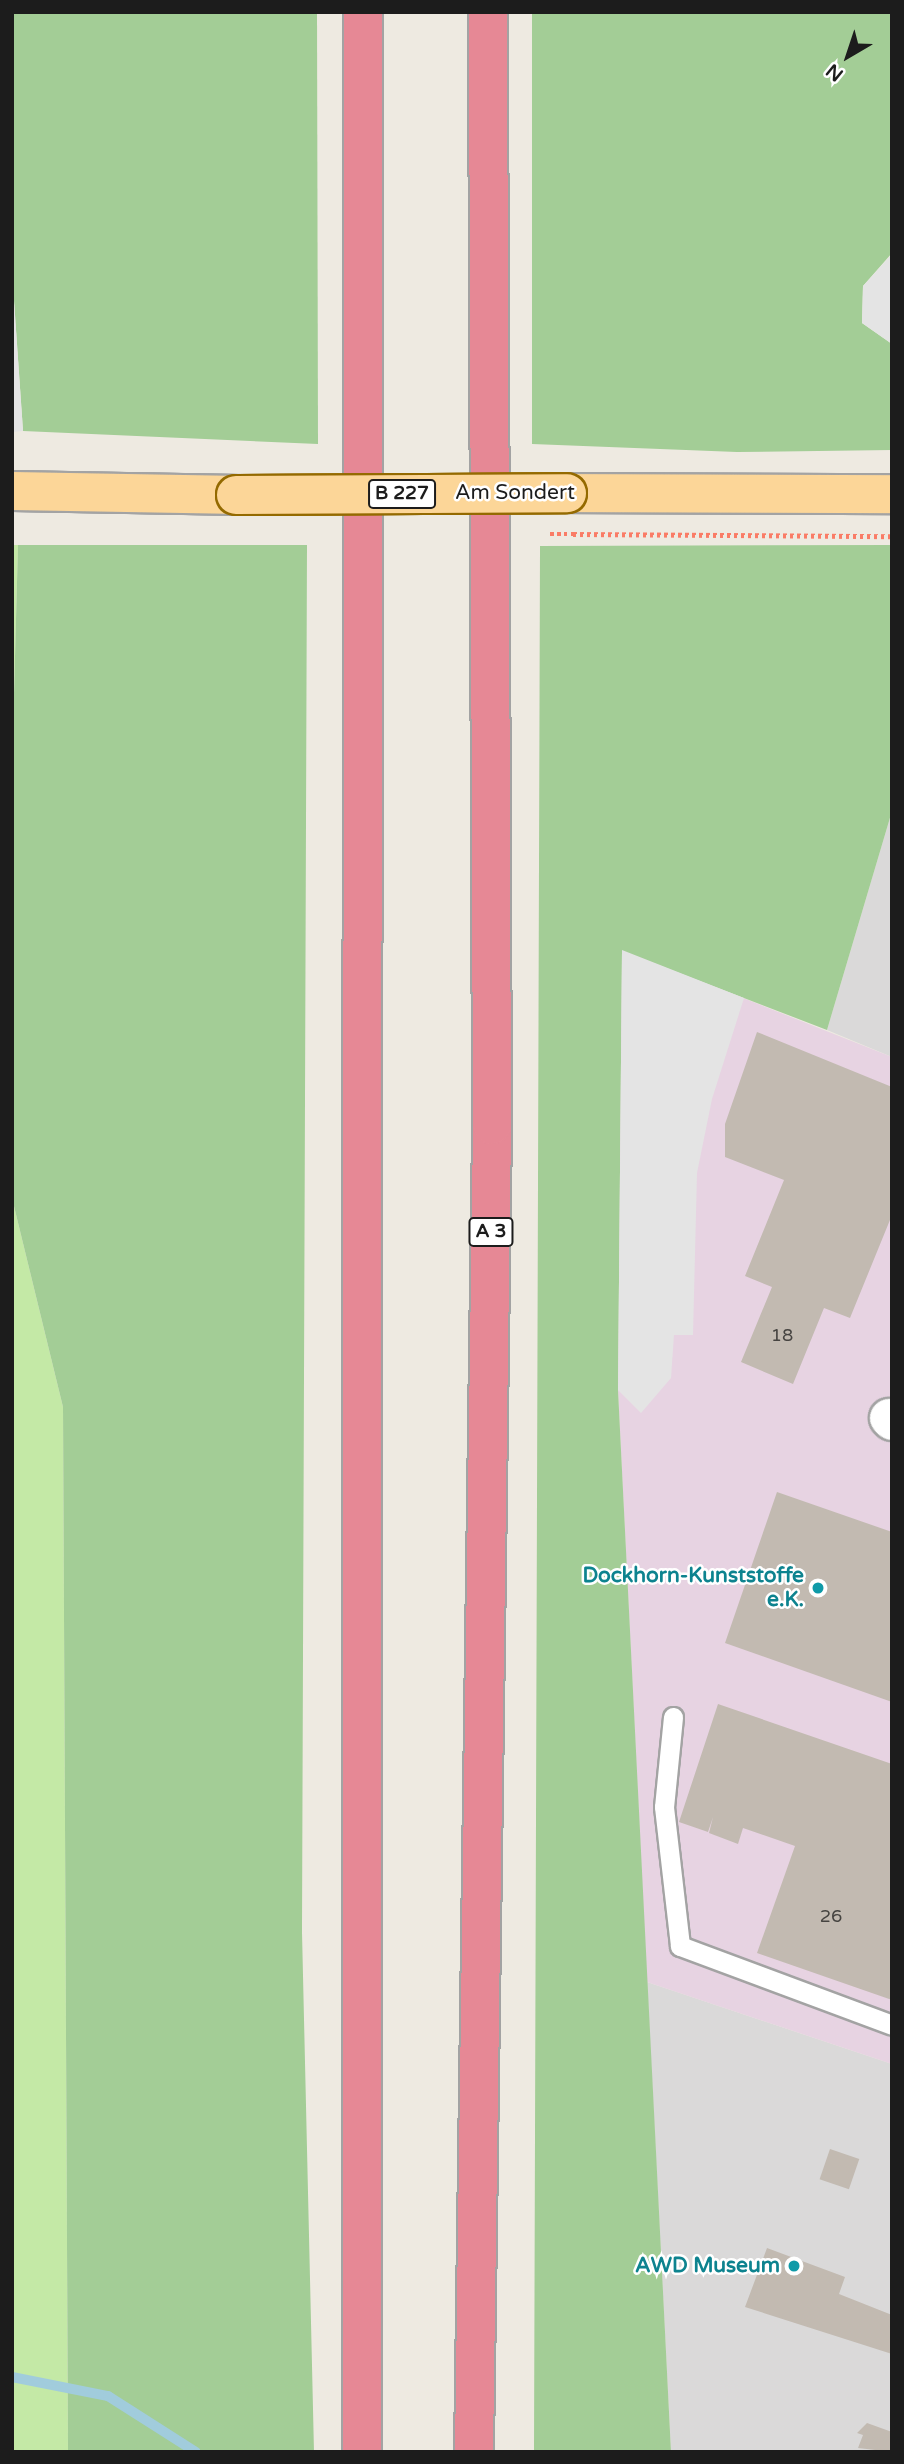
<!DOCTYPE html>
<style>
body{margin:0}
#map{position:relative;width:904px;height:2464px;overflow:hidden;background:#eeeae1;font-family:"Varela Round",sans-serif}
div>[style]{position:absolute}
.residential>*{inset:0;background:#dad9d9}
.industrial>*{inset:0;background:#e7d3e2}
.grass>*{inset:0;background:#c4e9a6}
.forest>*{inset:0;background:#a3cd96}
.parking>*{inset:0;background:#e4e4e4}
.stream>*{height:10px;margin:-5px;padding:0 5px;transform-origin:5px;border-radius:5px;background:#a1ccdc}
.building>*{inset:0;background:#c2bab1;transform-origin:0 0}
.path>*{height:4.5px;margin-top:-2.25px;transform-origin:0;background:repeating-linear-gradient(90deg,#fa7c66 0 3.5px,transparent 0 7px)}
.roads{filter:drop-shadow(2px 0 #a3a3a3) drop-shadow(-2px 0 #a3a3a3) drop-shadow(0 2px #a3a3a3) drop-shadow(0 -2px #a3a3a3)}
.service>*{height:19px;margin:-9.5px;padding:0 9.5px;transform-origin:9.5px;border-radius:9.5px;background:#fff}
.minor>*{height:38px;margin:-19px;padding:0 19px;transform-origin:19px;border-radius:19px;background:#fff}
.primary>*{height:38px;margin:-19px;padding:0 19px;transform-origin:19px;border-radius:19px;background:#fcd698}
.motorway>*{height:38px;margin:-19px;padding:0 19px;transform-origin:19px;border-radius:19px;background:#e68895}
.path-bridge>*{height:4.5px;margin-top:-2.25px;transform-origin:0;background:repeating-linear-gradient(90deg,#fa7c66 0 3.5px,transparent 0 7px)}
.bridges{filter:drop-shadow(2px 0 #946a00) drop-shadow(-2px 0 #946a00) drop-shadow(0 2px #946a00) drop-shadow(0 -2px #946a00)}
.primary-bridge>*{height:38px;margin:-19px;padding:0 19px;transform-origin:19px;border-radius:19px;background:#fcd698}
.dots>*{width:19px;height:19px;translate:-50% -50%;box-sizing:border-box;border:4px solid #fff;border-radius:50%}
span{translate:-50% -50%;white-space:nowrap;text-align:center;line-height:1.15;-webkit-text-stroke:5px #fff;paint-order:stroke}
.number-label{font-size:18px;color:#464441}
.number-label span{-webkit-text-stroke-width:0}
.shield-label span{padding:2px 5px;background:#fff;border:2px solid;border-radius:5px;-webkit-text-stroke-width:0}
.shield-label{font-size:19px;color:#1c1c1c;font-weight:700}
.street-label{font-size:21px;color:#1c1c1c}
.culture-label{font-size:21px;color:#0d838f;font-weight:700}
.right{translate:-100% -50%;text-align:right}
.frame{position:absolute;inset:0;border:14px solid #1c1c1c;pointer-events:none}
.north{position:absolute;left:813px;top:21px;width:70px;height:70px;-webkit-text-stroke:5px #fff;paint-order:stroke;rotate:219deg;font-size:19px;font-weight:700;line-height:28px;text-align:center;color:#1c1c1c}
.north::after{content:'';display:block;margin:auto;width:24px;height:32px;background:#1c1c1c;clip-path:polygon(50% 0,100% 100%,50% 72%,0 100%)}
</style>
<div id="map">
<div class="residential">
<div style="clip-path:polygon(892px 811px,892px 1057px,827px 1030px)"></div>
<div style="clip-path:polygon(647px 1982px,892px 2064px,892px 2452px,671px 2452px)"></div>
</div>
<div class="industrial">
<div style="clip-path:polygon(622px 950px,892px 1057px,892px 2064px,647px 1982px,618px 1390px)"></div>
</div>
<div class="grass">
<div style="clip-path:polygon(12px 545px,18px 545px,12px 768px)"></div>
<div style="clip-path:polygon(12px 1198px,63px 1407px,68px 2452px,12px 2452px)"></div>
</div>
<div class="forest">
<div style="clip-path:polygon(12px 12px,317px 12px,318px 444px,23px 431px,12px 272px)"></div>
<div style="clip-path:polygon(532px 12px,892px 12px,892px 253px,863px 286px,862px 323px,892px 344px,892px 450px,737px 452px,532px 444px)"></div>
<div style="clip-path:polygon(18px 545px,307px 545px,302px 1932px,314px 2452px,68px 2452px,63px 1407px,12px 1198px,12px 768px)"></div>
<div style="clip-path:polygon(892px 545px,892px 811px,827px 1030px,622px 951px,618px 1390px,671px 2452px,534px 2452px,540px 546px)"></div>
</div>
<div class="parking">
<div style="clip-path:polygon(892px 254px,892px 344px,862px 323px,863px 286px)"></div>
<div style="clip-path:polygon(12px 272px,23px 431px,12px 432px)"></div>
<div style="clip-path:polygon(622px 950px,744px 998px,712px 1099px,697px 1173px,693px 1335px,674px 1335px,671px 1378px,641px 1413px,618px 1390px)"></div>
</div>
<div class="stream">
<div style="left:12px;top:2377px;width:98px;rotate:11.2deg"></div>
<div style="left:108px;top:2396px;width:104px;rotate:32.5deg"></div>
</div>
<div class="building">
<div style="clip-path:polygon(757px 1032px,892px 1087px,892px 1215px,850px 1318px,824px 1308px,793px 1384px,741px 1362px,772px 1287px,745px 1276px,784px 1180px,725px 1157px,725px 1124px)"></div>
<div style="clip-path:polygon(777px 1492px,892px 1532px,892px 1702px,725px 1643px)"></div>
<div style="clip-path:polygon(718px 1704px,892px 1764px,892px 2000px,757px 1953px,795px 1846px,743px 1828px,738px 1844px,709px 1833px,713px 1817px,708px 1832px,679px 1822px)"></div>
<div style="left:830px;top:2149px;width:31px;height:32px;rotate:19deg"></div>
<div style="clip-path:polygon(767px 2248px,845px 2277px,839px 2294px,892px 2315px,892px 2354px,745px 2307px)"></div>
<div style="clip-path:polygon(867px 2423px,892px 2432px,892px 2452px,858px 2448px,863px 2435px,857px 2433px)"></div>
</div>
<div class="path">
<div style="left:573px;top:534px;width:319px;rotate:0.4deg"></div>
</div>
<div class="roads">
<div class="service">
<div style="left:673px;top:1717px;width:90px;rotate:95.7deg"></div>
<div style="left:664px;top:1807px;width:140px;rotate:83.4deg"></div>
<div style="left:680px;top:1946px;width:226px;rotate:20.4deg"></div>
</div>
<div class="minor">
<div style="left:889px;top:1418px;width:4px;rotate:45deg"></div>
</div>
<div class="primary">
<div style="left:12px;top:491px;width:224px;rotate:1deg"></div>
<div style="left:567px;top:493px;width:325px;rotate:0.2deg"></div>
</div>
<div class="motorway">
<div style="left:362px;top:2452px;width:2440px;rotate:-89.98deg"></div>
<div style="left:474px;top:2452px;width:1327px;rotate:-89.22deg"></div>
<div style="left:492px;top:1125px;width:1113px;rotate:-90.21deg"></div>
</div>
</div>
<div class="path-bridge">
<div style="left:550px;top:534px;width:23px"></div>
</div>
<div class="bridges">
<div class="primary-bridge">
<div style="left:236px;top:495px;width:331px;rotate:-0.3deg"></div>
</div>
</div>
<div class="dots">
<div style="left:818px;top:1588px;background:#0f9aa8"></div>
<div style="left:794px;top:2266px;background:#0f9aa8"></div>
</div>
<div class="number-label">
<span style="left:782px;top:1335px">18</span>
<span style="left:831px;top:1916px">26</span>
</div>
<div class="shield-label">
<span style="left:402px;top:494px">B 227</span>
<span style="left:491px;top:1232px">A 3</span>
</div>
<div class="street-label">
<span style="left:515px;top:493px">Am Sondert</span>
</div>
<div class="culture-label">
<span class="right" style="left:804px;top:1588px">Dockhorn-Kunststoffe<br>e.K.</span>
<span class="right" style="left:780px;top:2266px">AWD Museum</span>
</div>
<div class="frame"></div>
<div class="north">N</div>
</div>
